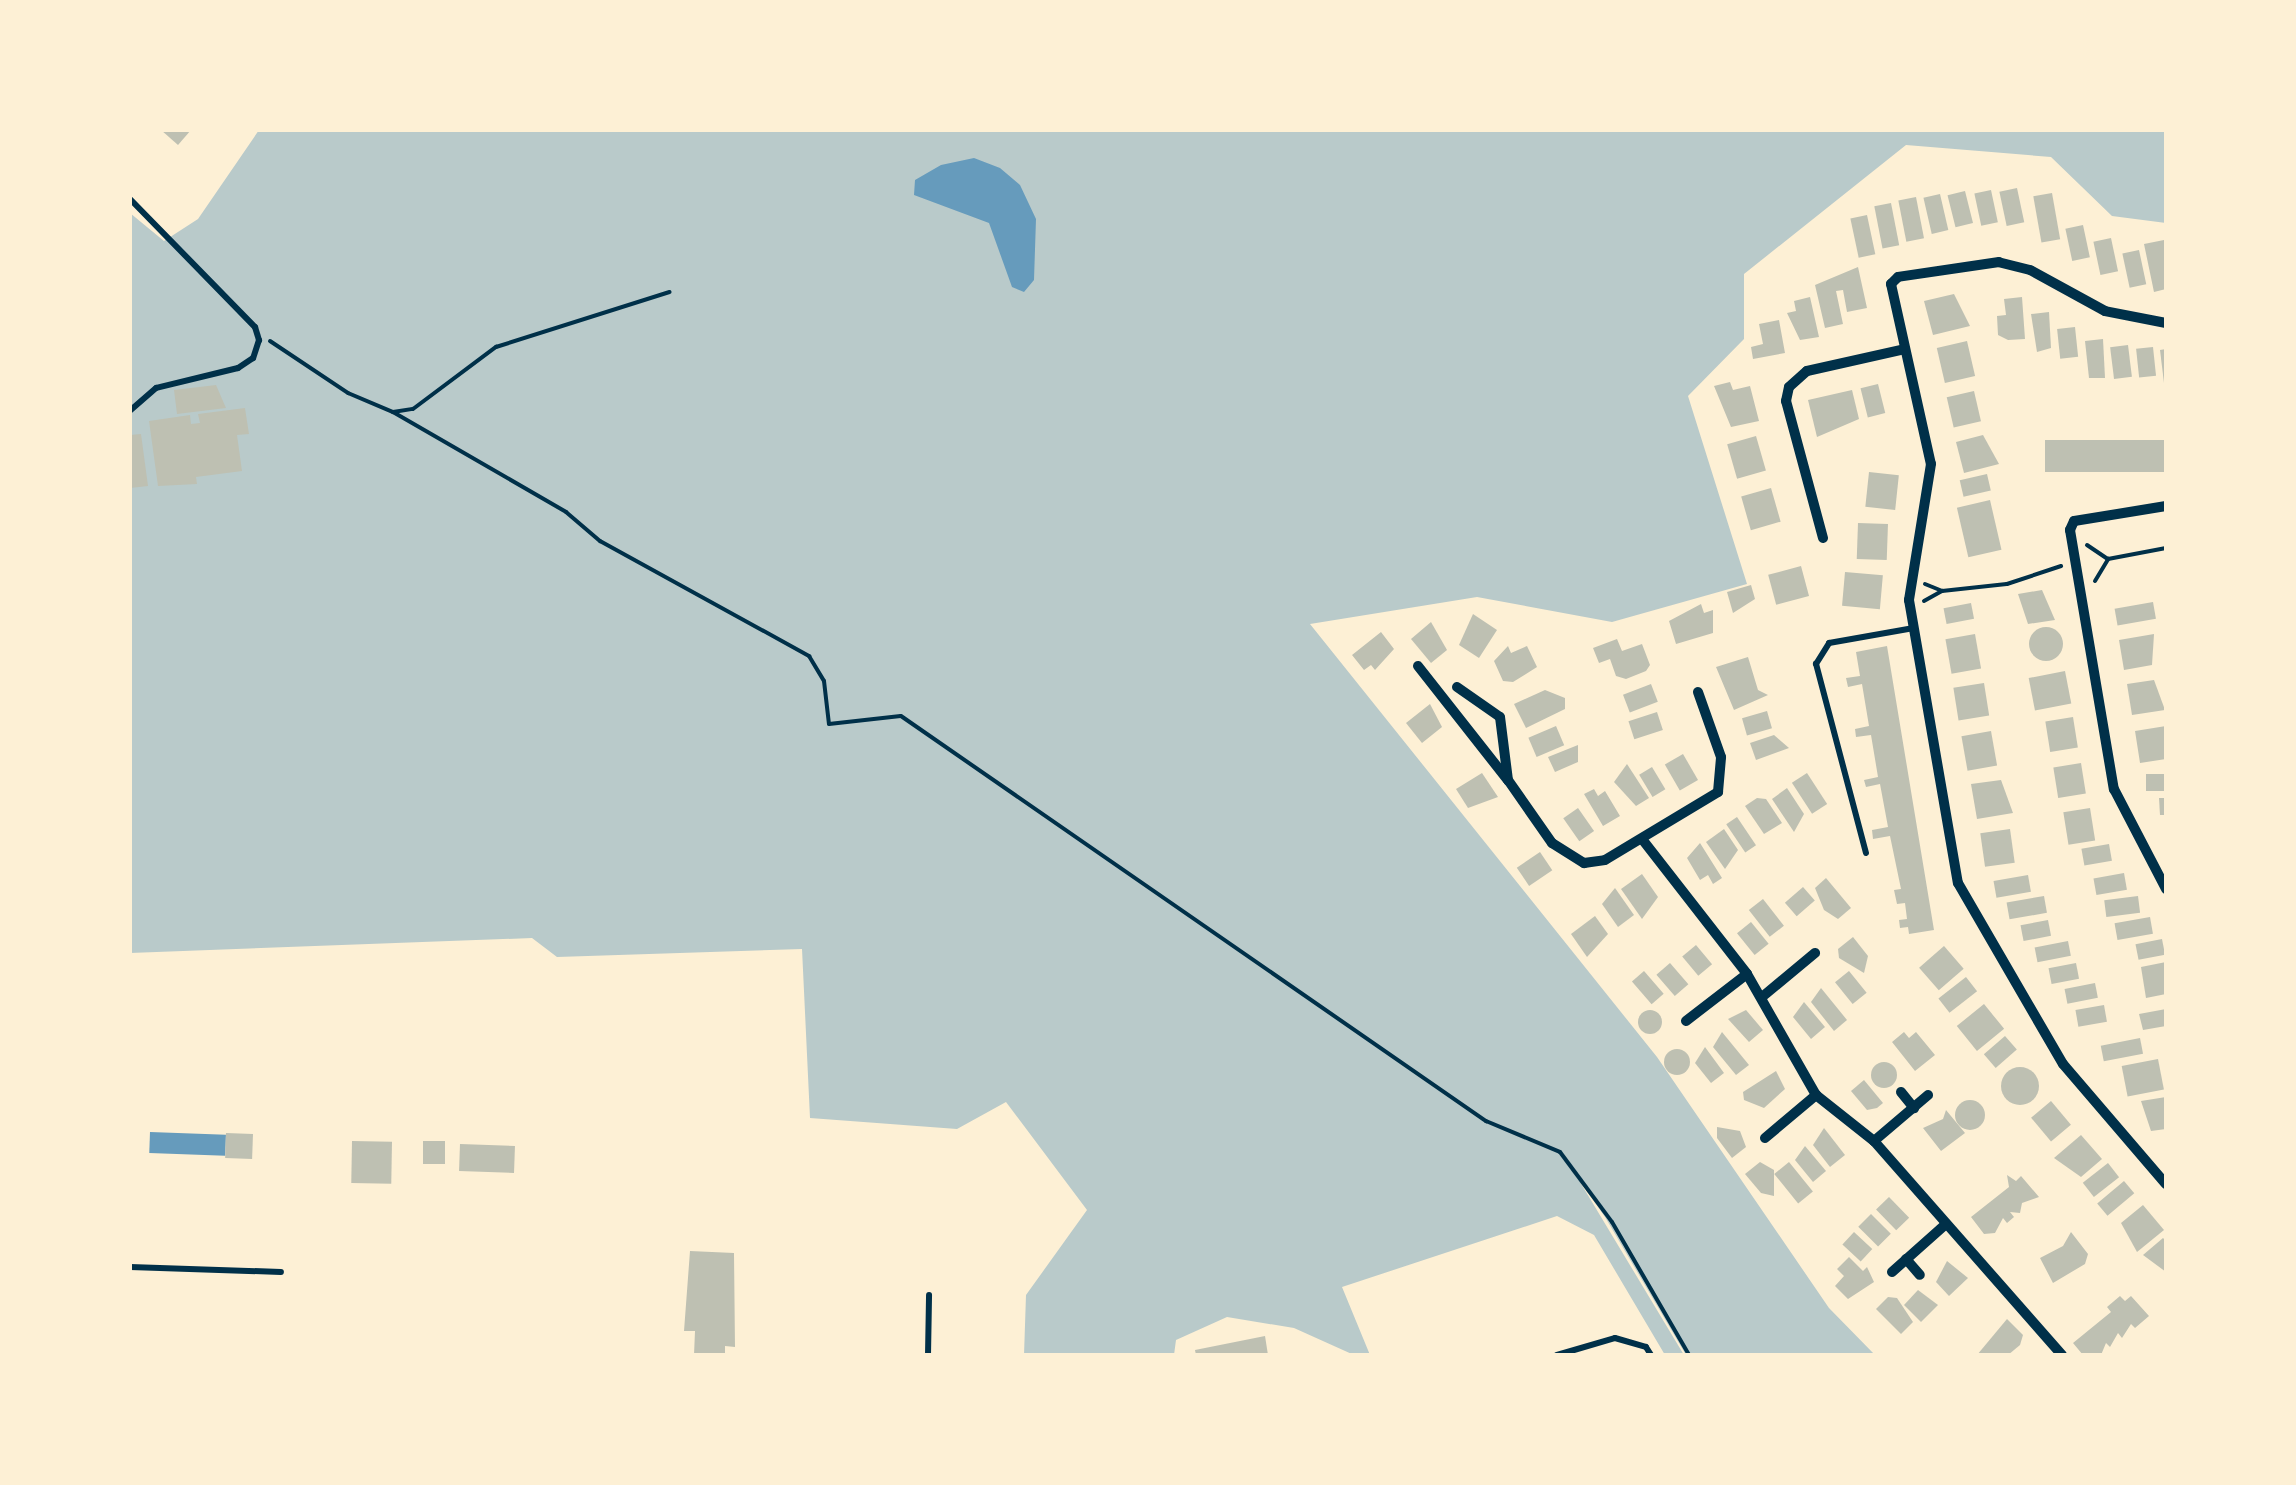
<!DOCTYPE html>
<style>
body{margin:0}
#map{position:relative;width:2296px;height:1485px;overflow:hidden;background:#fdf0d5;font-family:"Roboto Condensed",sans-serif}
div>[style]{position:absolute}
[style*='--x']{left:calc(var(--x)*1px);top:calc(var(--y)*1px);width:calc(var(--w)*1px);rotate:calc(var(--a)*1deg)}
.green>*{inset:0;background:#b9caca}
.water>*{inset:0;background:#669bbc;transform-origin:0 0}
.building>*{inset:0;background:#bec0b2;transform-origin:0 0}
.round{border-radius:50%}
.path>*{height:4px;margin:-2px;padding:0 2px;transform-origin:2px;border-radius:2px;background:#003049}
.service>*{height:6px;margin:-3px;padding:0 3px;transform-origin:3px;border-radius:3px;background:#003049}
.minor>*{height:10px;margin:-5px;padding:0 5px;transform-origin:5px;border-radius:5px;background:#003049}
span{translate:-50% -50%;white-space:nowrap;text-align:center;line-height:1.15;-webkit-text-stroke:8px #fdf0d5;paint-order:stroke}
.frame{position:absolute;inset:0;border:132px solid #fdf0d5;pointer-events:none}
</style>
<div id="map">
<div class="green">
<div style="clip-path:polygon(259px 130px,2166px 130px,2166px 223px,2112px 216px,2051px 157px,1906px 145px,1744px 274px,1744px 339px,1688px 396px,1747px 584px,1612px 622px,1477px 597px,1310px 624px,1657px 1057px,1829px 1308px,1875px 1355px,1686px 1355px,1605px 1217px,1577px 1177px,1684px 1355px,1665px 1355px,1594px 1235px,1557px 1216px,1342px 1287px,1370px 1355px,1354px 1355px,1294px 1328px,1227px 1317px,1176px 1340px,1174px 1355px,1024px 1355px,1026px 1295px,1087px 1210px,1006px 1102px,957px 1129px,810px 1118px,802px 949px,557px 957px,532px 938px,130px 953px,130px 213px,164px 241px,198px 219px)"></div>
</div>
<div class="water">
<div style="clip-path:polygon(974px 158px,1000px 168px,1020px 185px,1036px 219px,1034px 280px,1024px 292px,1012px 287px,989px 223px,914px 195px,915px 180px,941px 165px)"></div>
<div style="left:150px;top:1132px;width:76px;height:21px;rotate:2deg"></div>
</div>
<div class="building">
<div style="clip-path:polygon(161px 130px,191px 130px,178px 145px)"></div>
<div style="left:2017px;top:188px;width:35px;height:18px;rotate:78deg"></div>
<div style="left:1991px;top:190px;width:33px;height:17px;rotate:78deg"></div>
<div style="left:1965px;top:191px;width:33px;height:18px;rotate:76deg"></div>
<div style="left:2052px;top:193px;width:47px;height:19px;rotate:80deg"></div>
<div style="left:1940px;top:194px;width:37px;height:17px;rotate:77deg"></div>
<div style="left:1916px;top:197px;width:42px;height:18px;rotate:79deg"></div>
<div style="left:1891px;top:203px;width:43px;height:17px;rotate:79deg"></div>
<div style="left:1867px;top:215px;width:40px;height:17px;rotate:78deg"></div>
<div style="left:2083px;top:225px;width:33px;height:18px;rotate:78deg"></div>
<div style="left:2111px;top:238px;width:34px;height:18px;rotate:78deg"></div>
<div style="clip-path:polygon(2164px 240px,2166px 289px,2154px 292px,2144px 244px)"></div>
<div style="left:2139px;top:250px;width:35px;height:17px;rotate:78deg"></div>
<div style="clip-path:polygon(1858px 267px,1867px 308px,1847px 312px,1843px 290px,1836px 291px,1843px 324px,1825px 328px,1815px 285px)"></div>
<div style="clip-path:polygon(1954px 294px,1970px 326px,1933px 335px,1924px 301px)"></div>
<div style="clip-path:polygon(1810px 297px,1819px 337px,1800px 340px,1787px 313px,1796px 311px,1794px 301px)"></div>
<div style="clip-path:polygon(2022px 297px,2025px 339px,2008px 340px,1998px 335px,1997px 316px,2006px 315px,2004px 299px)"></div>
<div style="clip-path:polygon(2049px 312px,2051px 348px,2037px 352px,2031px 314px)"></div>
<div style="clip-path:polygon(1779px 320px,1785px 353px,1753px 359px,1751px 347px,1763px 344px,1759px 324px)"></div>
<div style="left:2075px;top:327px;width:30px;height:18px;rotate:84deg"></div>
<div style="clip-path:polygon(2103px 339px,2105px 378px,2089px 378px,2085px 341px)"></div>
<div style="left:1967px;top:341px;width:36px;height:31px;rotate:77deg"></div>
<div style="left:2128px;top:345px;width:32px;height:18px;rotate:83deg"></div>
<div style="left:2153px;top:347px;width:29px;height:17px;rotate:84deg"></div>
<div style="clip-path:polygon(2166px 349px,2166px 382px,2164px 383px,2160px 350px)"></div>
<div style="clip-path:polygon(1730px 382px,1733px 390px,1750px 386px,1759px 421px,1731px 427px,1714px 386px)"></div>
<div style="left:1878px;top:384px;width:30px;height:18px;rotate:76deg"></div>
<div style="clip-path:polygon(216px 385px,226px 408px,177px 414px,174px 390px)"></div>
<div style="clip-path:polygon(1852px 390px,1859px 419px,1817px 437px,1808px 400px)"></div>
<div style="left:1974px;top:391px;width:31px;height:28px;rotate:77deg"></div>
<div style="clip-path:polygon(245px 408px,249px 434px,237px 435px,242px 471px,196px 477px,197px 484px,158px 486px,149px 421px,190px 415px,191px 424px,200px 423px,198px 414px)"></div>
<div style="clip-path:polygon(141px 434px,148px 486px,130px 488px,130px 435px)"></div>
<div style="clip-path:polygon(1983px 435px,1999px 464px,1964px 473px,1956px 442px)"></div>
<div style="left:1756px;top:436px;width:36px;height:30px;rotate:74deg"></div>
<div style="left:2166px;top:440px;width:32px;height:121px;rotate:90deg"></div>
<div style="left:1869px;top:472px;width:30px;height:35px;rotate:6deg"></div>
<div style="left:1987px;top:474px;width:17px;height:28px;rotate:77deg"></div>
<div style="left:1771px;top:488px;width:35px;height:31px;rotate:74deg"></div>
<div style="left:1990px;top:500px;width:51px;height:34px;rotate:77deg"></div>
<div style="left:1858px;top:523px;width:30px;height:36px;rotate:2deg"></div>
<div style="left:1801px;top:566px;width:31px;height:34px;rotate:75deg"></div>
<div style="left:1845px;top:572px;width:38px;height:34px;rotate:5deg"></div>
<div style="clip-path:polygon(1751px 585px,1755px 599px,1733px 613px,1727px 592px)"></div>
<div style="clip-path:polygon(2042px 590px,2055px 620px,2028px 624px,2018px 594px)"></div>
<div style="left:2153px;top:602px;width:17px;height:39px;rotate:80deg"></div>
<div style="left:1971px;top:603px;width:16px;height:28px;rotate:79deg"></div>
<div style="clip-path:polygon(1701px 604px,1704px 613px,1713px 610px,1713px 633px,1676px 644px,1669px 621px)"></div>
<div style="clip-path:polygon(1473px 614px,1497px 630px,1479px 658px,1459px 645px)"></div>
<div style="clip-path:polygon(1431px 622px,1447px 650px,1431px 663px,1411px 639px)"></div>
<div class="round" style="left:2029px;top:627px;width:34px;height:34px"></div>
<div style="clip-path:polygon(1381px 632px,1394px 649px,1375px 670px,1371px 665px,1364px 670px,1352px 655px)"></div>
<div style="left:1975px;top:634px;width:35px;height:30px;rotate:80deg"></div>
<div style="clip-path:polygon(2154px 634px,2152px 665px,2124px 670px,2119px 640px)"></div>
<div style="clip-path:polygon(1617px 639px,1622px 651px,1642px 644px,1650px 665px,1646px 671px,1626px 679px,1616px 676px,1610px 659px,1599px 663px,1593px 648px)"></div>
<div style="clip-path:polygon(1508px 646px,1511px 653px,1527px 646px,1537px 667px,1513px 682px,1503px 681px,1494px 661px)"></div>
<div style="clip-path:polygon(1887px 646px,1934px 930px,1909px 934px,1908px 927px,1900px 928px,1899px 920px,1907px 919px,1905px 903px,1897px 904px,1894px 890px,1901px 889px,1890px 836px,1873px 839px,1872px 830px,1888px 827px,1880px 784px,1866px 787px,1864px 780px,1878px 777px,1871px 735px,1856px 737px,1855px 729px,1869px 726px,1862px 684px,1848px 687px,1846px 678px,1860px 676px,1856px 652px)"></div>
<div style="clip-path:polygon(1748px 657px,1758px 690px,1768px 695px,1734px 710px,1716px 667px)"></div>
<div style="left:2065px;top:671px;width:33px;height:37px;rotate:79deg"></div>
<div style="clip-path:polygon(2154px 680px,2165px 710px,2132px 715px,2127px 684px)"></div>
<div style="left:1984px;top:683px;width:33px;height:31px;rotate:81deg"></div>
<div style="left:1651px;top:684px;width:19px;height:30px;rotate:69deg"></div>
<div style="clip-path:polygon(1545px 690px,1565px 698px,1565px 709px,1526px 728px,1514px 704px)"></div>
<div style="clip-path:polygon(1430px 704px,1442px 727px,1422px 743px,1406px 723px)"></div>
<div style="left:1767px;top:711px;width:18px;height:26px;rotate:74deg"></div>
<div style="left:1657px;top:712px;width:19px;height:30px;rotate:72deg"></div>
<div style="left:2073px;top:717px;width:31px;height:28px;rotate:81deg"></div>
<div style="left:1556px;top:726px;width:21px;height:30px;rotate:67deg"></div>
<div style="clip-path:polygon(2166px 726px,2166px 759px,2140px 763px,2135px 731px)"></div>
<div style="left:1991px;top:731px;width:35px;height:30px;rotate:80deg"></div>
<div style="clip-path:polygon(1774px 735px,1789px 748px,1756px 760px,1750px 743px)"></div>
<div style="clip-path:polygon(1578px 745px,1578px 762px,1555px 772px,1548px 757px)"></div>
<div style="left:1683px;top:754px;width:30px;height:21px;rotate:60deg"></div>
<div style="left:2081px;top:763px;width:31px;height:28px;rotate:81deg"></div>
<div style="clip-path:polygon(1627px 764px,1649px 798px,1636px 806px,1614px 782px)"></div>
<div style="left:1652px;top:767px;width:26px;height:15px;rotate:59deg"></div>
<div style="clip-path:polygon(1482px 773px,1498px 797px,1468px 808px,1456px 789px)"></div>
<div style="left:1807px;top:773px;width:37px;height:18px;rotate:57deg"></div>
<div style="left:2166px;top:774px;width:17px;height:20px;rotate:90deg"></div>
<div style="clip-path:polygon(2001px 780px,2013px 813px,1977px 819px,1971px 784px)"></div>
<div style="clip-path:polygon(1787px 788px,1804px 814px,1794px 832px,1772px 799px)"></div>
<div style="clip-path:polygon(1594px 789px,1598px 796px,1605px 791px,1620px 816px,1603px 826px,1584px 794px)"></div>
<div style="clip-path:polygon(1757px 798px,1766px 799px,1782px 823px,1764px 834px,1745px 806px)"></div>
<div style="clip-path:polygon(2159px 798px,2166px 798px,2166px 815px,2160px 815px)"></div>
<div style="left:1578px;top:808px;width:28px;height:18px;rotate:55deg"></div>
<div style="left:2090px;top:808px;width:33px;height:27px;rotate:81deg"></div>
<div style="left:1737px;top:817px;width:34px;height:13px;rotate:56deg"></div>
<div style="clip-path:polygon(1724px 829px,1738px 850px,1725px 869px,1706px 842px)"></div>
<div style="left:2010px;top:829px;width:34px;height:30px;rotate:82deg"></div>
<div style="clip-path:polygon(1700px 843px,1722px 878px,1713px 884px,1708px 875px,1700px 880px,1687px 858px)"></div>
<div style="left:2109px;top:844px;width:17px;height:28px;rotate:80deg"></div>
<div style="left:1540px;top:852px;width:22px;height:28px;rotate:56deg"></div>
<div style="left:2124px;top:873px;width:17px;height:31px;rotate:80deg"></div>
<div style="clip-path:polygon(1642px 874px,1658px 897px,1642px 919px,1621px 889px)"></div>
<div style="left:2028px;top:875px;width:17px;height:35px;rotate:80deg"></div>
<div style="clip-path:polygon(1826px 878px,1851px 908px,1838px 919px,1824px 910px,1815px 888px)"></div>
<div style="left:1803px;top:887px;width:18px;height:24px;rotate:49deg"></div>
<div style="clip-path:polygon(1615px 888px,1634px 915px,1618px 927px,1602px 904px)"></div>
<div style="left:2044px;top:896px;width:17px;height:38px;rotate:80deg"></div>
<div style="left:2138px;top:896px;width:17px;height:34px;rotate:83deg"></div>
<div style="left:1763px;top:899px;width:34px;height:18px;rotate:52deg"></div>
<div style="clip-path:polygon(1595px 916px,1608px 934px,1587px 957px,1571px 934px)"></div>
<div style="left:2150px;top:917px;width:17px;height:36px;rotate:80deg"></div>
<div style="left:2048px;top:920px;width:16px;height:28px;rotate:79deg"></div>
<div style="left:1751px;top:922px;width:28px;height:18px;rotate:51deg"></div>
<div style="clip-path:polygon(1853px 937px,1868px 956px,1864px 973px,1839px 958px,1838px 949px)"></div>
<div style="left:2162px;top:939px;width:16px;height:27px;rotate:79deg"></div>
<div style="left:2068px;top:941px;width:15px;height:34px;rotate:79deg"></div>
<div style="left:1696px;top:945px;width:25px;height:18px;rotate:50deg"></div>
<div style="left:1944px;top:946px;width:30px;height:33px;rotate:49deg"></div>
<div style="clip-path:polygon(2166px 962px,2166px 994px,2146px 998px,2141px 967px)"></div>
<div style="left:1670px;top:963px;width:28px;height:18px;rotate:49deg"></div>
<div style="left:2076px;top:963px;width:16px;height:28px;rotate:79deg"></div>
<div style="left:1644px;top:971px;width:30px;height:16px;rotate:49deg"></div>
<div style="left:1849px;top:971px;width:28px;height:18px;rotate:51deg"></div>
<div style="left:1966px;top:977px;width:18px;height:35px;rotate:52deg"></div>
<div style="left:2095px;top:983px;width:15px;height:31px;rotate:79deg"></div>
<div style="clip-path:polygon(1821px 988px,1847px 1020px,1834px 1031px,1811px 1002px)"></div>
<div style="clip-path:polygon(1804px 1002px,1825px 1027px,1811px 1039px,1793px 1017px)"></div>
<div style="left:1984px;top:1004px;width:32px;height:35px;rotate:51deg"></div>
<div style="left:2104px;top:1005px;width:17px;height:29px;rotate:80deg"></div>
<div style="clip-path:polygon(2166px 1009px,2166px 1026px,2143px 1030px,2139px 1014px)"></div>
<div class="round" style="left:1638px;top:1010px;width:24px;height:24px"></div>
<div style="clip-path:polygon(1746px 1010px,1763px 1030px,1749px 1042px,1728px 1019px)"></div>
<div style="clip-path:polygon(1722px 1032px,1749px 1065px,1736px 1075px,1713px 1047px)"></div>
<div style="clip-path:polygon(1904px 1032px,1909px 1038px,1916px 1032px,1935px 1055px,1915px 1071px,1892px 1042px)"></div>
<div style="left:2005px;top:1036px;width:18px;height:28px;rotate:49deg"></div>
<div style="left:2140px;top:1038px;width:16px;height:40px;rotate:79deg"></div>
<div style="clip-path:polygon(1705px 1047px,1724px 1073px,1711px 1083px,1695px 1063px)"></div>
<div class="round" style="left:1664px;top:1049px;width:26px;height:26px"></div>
<div style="left:2158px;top:1059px;width:31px;height:37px;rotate:79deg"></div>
<div class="round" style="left:1871px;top:1062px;width:26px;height:26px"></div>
<div class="round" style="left:2001px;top:1067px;width:38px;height:38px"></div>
<div style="clip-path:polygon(1776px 1071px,1785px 1089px,1764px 1108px,1744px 1100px,1743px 1092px)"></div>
<div style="clip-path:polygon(1864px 1080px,1883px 1103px,1877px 1108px,1867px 1110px,1851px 1091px)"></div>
<div style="clip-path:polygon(2166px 1097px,2166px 1129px,2151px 1131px,2141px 1101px)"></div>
<div class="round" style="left:1955px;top:1100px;width:30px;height:30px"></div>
<div style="left:2051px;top:1101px;width:31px;height:26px;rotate:50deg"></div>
<div style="clip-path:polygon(1946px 1110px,1965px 1133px,1941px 1151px,1923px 1128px,1943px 1119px)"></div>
<div style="clip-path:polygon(1717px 1127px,1740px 1131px,1746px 1147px,1732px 1158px,1717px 1138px)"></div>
<div style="clip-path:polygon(1824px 1128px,1845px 1155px,1830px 1167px,1813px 1145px)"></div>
<div style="left:226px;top:1133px;width:27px;height:25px;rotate:2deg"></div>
<div style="clip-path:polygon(2081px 1135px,2102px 1159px,2081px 1177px,2054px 1158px)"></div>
<div style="left:352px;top:1141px;width:40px;height:42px;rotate:1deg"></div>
<div style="left:423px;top:1141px;width:22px;height:23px"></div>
<div style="left:460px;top:1144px;width:55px;height:27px;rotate:2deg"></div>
<div style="clip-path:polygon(1805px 1146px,1826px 1171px,1813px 1182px,1795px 1160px)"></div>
<div style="clip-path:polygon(1760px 1162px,1774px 1170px,1774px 1196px,1761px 1193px,1745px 1174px)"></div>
<div style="left:1789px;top:1162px;width:38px;height:19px;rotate:51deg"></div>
<div style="left:2108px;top:1163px;width:18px;height:32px;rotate:52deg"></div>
<div style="clip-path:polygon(2007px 1175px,2016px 1181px,2021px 1176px,2039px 1197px,2022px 1203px,2020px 1213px,2010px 1212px,2014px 1217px,2007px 1223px,2003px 1218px,1995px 1233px,1984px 1234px,1971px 1217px,2009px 1187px)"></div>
<div style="left:2124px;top:1181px;width:16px;height:35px;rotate:50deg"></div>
<div style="left:1889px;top:1197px;width:29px;height:18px;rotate:46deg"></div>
<div style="clip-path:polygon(2143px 1205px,2164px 1230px,2137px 1252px,2121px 1223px)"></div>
<div style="left:1871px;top:1214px;width:28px;height:18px;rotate:45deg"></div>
<div style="left:1854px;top:1232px;width:25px;height:17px;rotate:43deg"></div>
<div style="clip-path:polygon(2071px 1232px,2088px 1254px,2085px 1264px,2053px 1283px,2040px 1258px,2063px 1246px)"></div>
<div style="clip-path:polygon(2163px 1238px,2166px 1241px,2166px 1272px,2143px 1255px)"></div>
<div style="clip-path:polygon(690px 1251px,734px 1253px,735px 1347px,725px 1346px,725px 1355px,694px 1355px,695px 1331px,684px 1331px)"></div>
<div style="clip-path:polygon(1849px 1257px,1863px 1271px,1867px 1267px,1874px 1282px,1848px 1299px,1835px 1286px,1844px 1276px,1837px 1269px)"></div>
<div style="clip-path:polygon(1947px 1261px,1968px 1278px,1949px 1296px,1936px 1282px)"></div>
<div style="clip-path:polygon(1918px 1290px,1938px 1305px,1921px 1322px,1904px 1305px)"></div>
<div style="clip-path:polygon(2120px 1296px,2125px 1301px,2131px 1296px,2149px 1316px,2135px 1328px,2131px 1324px,2122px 1338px,2118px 1333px,2110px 1347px,2106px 1343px,2101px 1355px,2083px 1355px,2073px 1343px,2111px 1312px,2107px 1307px)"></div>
<div style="clip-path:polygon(1888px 1297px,1897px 1298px,1913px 1322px,1901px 1334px,1876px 1309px)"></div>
<div style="clip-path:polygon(2007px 1319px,2023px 1335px,2020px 1345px,2008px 1355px,1977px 1355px)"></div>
<div style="clip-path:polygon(1265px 1336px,1268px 1355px,1196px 1355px,1195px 1350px)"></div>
</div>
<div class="path">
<div style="--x:270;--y:341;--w:94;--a:33.7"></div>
<div style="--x:348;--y:393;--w:49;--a:22.9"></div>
<div style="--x:393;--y:412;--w:200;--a:30"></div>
<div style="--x:566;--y:512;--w:45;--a:40.5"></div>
<div style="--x:600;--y:541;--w:239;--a:28.8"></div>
<div style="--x:809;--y:656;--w:29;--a:59"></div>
<div style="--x:824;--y:681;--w:43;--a:83.4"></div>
<div style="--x:829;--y:724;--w:72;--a:-6.3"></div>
<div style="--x:901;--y:716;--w:712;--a:34.7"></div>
<div style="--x:1486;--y:1121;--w:80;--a:22.7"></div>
<div style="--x:1560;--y:1152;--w:87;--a:53.4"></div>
<div style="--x:1612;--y:1222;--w:154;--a:59.9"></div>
<div style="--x:393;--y:412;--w:20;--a:-9"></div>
<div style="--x:413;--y:409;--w:104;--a:-36.8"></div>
<div style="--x:496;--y:347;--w:182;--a:-17.6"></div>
<div style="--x:2087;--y:545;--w:25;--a:34"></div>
<div style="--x:2095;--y:581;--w:26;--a:-59"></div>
<div style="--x:2108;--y:559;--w:59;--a:-10.7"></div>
<div style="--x:1925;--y:584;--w:18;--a:22"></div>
<div style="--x:1942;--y:591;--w:65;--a:-6.1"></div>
<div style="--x:2007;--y:584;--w:57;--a:-18.4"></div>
<div style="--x:1924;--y:601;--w:21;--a:-29"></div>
</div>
<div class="service">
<div style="--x:130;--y:199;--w:179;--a:45.7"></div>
<div style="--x:255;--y:327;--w:14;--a:73"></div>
<div style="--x:259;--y:340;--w:19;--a:108"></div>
<div style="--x:253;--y:358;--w:18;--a:146"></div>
<div style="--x:238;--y:368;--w:84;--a:166.3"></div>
<div style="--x:156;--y:388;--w:35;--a:139"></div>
<div style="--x:1866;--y:853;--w:196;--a:-104.8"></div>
<div style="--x:1816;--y:664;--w:25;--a:-58"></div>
<div style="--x:1829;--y:643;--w:86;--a:-10"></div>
<div style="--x:130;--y:1267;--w:151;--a:1.9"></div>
<div style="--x:928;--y:1355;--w:60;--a:-89"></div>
<div style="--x:1557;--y:1355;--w:60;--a:-16.3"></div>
<div style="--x:1615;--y:1338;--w:32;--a:16"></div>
<div style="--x:1646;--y:1347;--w:9;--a:58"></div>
</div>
<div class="minor">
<div style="--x:2166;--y:323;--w:62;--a:-168.9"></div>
<div style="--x:2105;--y:311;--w:85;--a:-151.3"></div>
<div style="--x:2030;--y:270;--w:32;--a:-166"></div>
<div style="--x:1999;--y:262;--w:102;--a:171.6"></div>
<div style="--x:1898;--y:277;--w:10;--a:135"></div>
<div style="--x:1891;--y:284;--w:184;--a:77.5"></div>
<div style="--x:1931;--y:464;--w:138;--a:99.2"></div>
<div style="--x:1909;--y:600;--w:287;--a:80.2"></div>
<div style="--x:1958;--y:883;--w:209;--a:59.9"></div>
<div style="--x:2063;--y:1064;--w:158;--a:49.4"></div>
<div style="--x:2166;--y:506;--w:93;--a:170.7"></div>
<div style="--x:2074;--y:521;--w:10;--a:114"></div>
<div style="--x:2070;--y:530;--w:263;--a:80.4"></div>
<div style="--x:2114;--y:789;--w:113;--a:62.5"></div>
<div style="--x:1823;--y:538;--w:142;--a:-105.1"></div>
<div style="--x:1786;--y:401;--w:14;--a:-78"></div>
<div style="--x:1789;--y:387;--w:24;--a:-42"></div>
<div style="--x:1807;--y:371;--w:100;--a:-12.7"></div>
<div style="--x:1418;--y:666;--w:144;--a:51.8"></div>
<div style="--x:1457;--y:687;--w:52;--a:34.9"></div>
<div style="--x:1500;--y:717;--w:64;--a:82.8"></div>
<div style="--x:1508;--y:780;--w:77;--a:55.1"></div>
<div style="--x:1552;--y:843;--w:38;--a:32"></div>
<div style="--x:1584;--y:863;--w:21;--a:-8"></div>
<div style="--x:1605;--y:860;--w:132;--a:-31"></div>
<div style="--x:1718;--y:792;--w:35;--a:-85"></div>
<div style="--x:1721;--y:757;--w:69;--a:-109.5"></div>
<div style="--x:1642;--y:839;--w:171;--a:52.1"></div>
<div style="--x:1747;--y:974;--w:139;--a:60.3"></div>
<div style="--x:1816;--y:1095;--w:74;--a:38.4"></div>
<div style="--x:1874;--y:1141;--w:285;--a:48.7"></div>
<div style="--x:1762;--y:997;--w:69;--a:-39.7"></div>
<div style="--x:1686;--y:1021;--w:77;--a:-37.6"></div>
<div style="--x:1901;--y:1092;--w:21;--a:51"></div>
<div style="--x:1765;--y:1138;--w:67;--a:-40.1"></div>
<div style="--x:1874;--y:1141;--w:71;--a:-40.4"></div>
<div style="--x:1906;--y:1259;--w:21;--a:49"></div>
<div style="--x:1892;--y:1272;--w:71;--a:-41.6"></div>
</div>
<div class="frame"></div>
</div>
